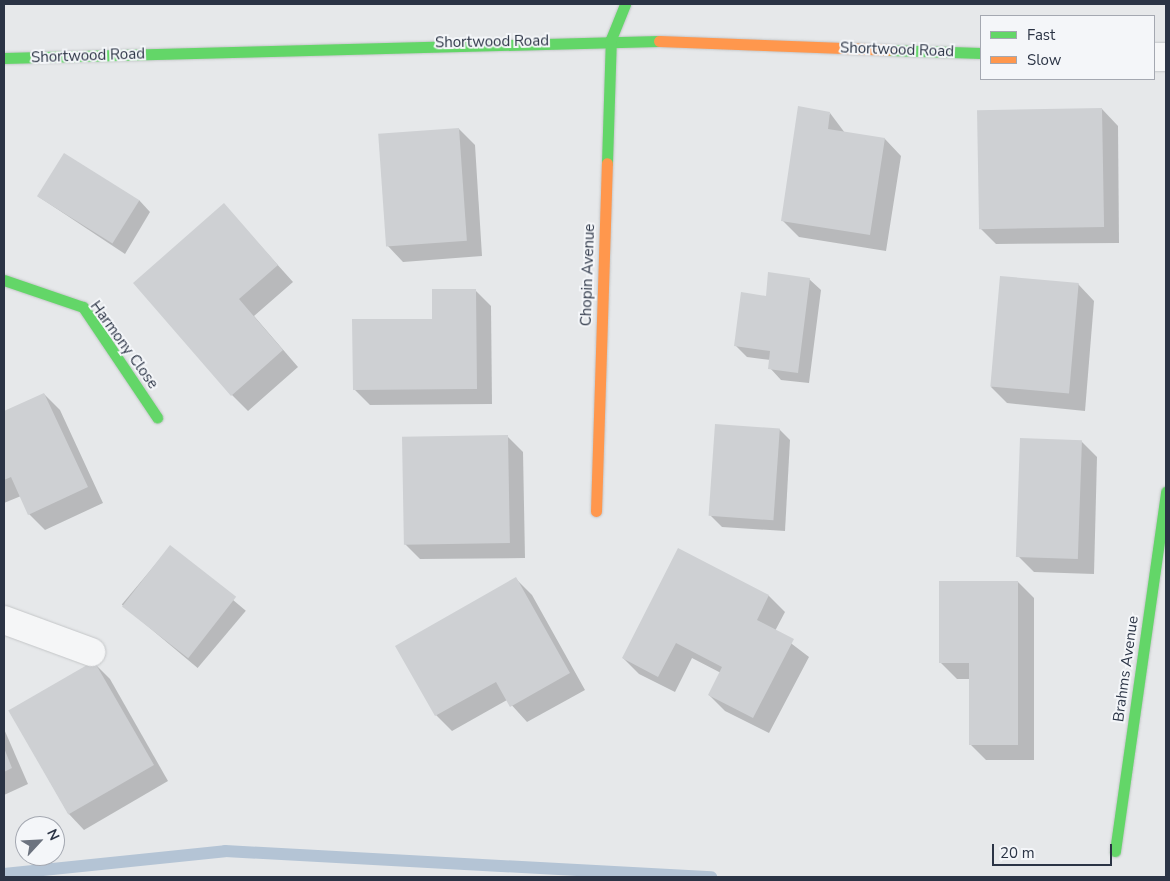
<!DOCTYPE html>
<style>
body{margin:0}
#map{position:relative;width:1170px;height:881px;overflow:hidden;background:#e6e8ea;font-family:"Nunito Sans",sans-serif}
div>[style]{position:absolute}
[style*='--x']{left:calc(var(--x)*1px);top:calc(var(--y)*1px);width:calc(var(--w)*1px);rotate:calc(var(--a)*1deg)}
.shadow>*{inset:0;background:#0003;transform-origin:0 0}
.stream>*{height:12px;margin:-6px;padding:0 6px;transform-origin:6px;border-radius:6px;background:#b4c4d5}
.building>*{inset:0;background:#ced0d3;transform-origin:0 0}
.roads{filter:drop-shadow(0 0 1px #c4c6c8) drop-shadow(0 0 1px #c4c6c8)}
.street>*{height:28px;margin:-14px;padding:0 14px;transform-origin:14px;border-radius:14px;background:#f5f6f7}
.fast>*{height:11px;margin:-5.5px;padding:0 5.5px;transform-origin:5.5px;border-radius:5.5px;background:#63d668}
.slow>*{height:11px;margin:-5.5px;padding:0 5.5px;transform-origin:5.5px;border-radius:5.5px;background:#ff974d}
span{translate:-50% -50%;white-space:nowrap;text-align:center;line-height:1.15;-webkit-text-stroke:4px #f4f6f9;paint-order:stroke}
.street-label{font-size:15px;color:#2b3445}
.frame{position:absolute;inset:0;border:5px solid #2b3445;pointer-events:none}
.legend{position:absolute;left:980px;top:15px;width:175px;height:65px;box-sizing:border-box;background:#f4f6f9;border:1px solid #a4a8b1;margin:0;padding:6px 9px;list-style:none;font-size:15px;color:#2b3445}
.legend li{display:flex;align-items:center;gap:10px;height:25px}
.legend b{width:25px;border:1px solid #a4a8b1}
.north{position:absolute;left:15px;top:816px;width:50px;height:50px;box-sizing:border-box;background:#f4f6f9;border:1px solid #a4a8b1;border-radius:50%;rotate:65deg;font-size:14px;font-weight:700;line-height:20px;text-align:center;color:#2b3445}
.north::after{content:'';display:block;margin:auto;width:18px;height:22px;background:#6c737f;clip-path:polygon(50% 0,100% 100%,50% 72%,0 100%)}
.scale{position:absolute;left:992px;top:844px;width:120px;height:22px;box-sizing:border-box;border:2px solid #2b3445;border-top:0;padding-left:6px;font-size:15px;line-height:18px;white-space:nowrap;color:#2b3445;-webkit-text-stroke:4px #f4f6f9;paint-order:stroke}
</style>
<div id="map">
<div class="shadow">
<div style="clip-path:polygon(1102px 109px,1118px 126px,1119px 243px,996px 244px,980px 228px)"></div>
<div style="clip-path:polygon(830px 113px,845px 133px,885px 139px,901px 156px,886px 251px,799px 237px,783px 221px)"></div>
<div style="clip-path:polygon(459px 129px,475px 145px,482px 256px,403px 262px,387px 245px)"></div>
<div style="clip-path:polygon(39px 197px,139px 200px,150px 212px,125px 254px)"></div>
<div style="clip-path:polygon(224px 205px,293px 282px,254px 316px,298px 367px,248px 411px,232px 395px)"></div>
<div style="clip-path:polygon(809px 279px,821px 290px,809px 383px,781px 380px,770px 368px,771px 360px,747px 357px,736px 346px,767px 297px)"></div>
<div style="clip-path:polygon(1078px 284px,1094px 301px,1085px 411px,1007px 403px,991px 387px)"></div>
<div style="clip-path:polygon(475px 290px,491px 306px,492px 404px,370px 405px,354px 389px)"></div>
<div style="clip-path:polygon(44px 394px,60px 410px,103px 503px,45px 530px,29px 514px,21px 496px,4px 503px,4px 413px)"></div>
<div style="clip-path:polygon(779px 429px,790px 440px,785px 531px,722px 527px,711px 516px)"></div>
<div style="clip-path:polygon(507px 436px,523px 452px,525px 558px,420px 559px,404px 543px)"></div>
<div style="clip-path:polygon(1081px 441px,1097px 457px,1094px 574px,1034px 572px,1018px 556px)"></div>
<div style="left:170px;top:547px;width:99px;height:75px;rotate:40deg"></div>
<div style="clip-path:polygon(679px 550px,769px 596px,785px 612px,775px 631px,809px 657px,769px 733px,725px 711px,709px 695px,721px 673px,692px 658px,675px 692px,639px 674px,623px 658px)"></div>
<div style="clip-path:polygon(516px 579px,532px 595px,585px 690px,527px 722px,507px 700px,452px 731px,436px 715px)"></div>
<div style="clip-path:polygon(1018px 582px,1034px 598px,1034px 760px,986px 760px,970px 744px,970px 679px,957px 679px,941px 663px)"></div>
<div style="clip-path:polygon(94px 663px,110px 679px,168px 781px,84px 830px,68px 813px,10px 711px)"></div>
<div style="clip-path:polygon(4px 729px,28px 784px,4px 795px)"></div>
</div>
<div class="stream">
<div style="--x:4;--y:874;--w:222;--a:-5.9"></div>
<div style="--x:225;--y:851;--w:487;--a:3.1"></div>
</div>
<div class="building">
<div style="clip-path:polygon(798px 106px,830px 112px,828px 129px,885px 138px,870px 235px,781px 221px)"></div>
<div style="left:1102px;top:108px;width:119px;height:125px;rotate:89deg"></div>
<div style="left:459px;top:128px;width:113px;height:81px;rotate:86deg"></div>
<div style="left:64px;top:153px;width:89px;height:51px;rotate:32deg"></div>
<div style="clip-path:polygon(224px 203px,278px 265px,239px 299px,283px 350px,231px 396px,133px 283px)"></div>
<div style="clip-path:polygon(768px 272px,810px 278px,798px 373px,768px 369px,770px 351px,734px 346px,741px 292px,766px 296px)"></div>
<div style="left:1000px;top:276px;width:79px;height:111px;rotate:5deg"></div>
<div style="clip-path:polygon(432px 289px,476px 289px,477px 389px,353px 390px,352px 319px,432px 319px)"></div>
<div style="clip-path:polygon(44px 393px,88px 487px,28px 515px,11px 477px,4px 480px,4px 411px)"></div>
<div style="left:715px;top:424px;width:65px;height:92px;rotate:4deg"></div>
<div style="left:508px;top:435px;width:108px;height:106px;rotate:89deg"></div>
<div style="left:1020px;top:438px;width:62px;height:119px;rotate:2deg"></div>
<div style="left:170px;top:545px;width:84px;height:78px;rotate:38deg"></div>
<div style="clip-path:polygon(678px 548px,769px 595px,757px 620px,794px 639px,753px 718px,708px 695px,722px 667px,676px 643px,658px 677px,622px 658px)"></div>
<div style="clip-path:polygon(516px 577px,570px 673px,510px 707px,496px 682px,435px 716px,395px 646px)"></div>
<div style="clip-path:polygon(939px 581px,1018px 581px,1018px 745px,969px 745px,969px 663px,939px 663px)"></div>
<div style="left:94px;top:661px;width:120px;height:99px;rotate:60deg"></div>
<div style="clip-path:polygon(4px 748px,12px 768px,4px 772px)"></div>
</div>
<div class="roads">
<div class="street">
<div style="--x:1154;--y:57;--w:12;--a:0"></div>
<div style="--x:4;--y:620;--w:93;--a:20.2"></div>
</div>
<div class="fast">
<div style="--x:889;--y:50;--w:92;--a:1.9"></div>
<div style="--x:4;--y:58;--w:655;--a:-1.49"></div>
<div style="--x:607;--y:163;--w:124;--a:-88.2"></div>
<div style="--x:611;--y:39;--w:38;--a:-68"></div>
<div style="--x:4;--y:280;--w:83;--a:18.9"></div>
<div style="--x:83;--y:307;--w:133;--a:56.1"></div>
<div style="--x:1115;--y:851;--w:363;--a:-81.9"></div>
</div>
<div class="slow">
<div style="--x:659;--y:41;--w:230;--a:2.2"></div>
<div style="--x:596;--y:511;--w:348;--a:-88.2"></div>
</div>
</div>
<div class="street-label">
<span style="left:492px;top:42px;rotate:-1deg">Shortwood Road</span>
<span style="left:897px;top:50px;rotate:2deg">Shortwood Road</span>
<span style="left:88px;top:56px;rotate:-2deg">Shortwood Road</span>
<span style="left:588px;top:275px;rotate:-88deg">Chopin Avenue</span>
<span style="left:124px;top:345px;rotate:54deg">Harmony Close</span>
<span style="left:1126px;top:669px;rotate:-82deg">Brahms Avenue</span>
</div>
<div class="frame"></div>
<ul class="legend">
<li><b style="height:6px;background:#63d668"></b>Fast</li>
<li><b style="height:6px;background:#ff974d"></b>Slow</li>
</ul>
<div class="north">N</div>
<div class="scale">20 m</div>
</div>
